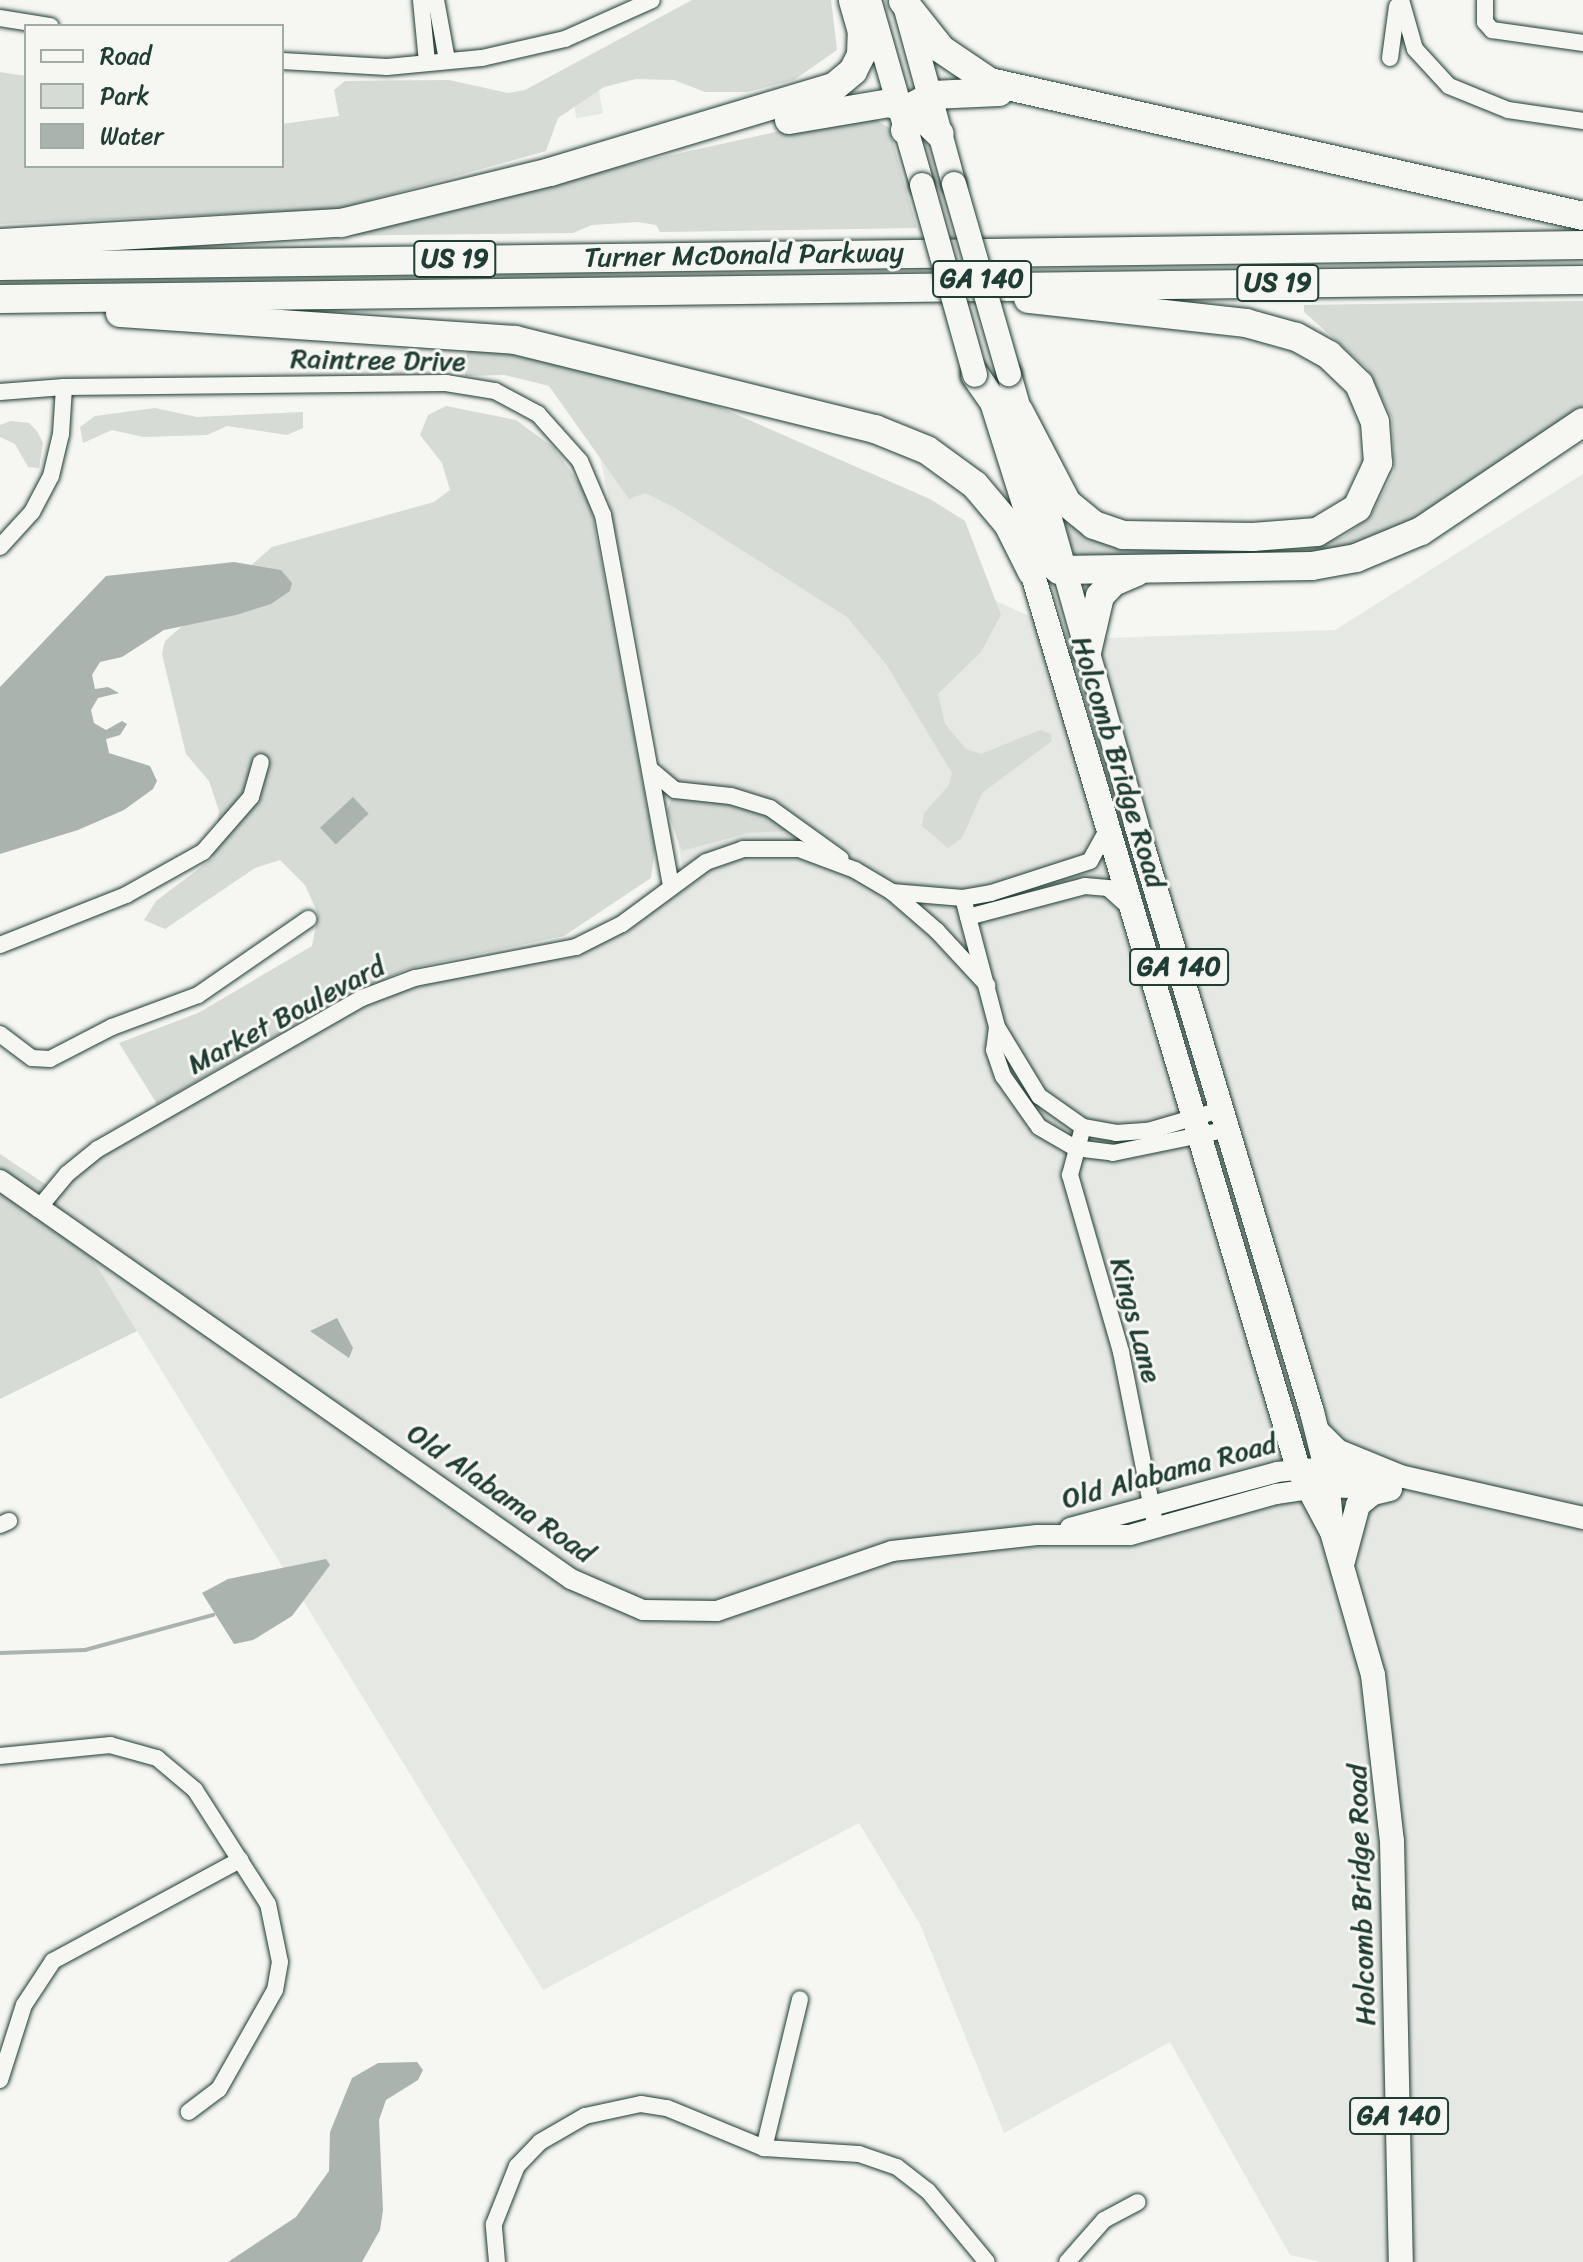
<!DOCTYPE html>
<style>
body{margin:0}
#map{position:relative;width:1583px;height:2262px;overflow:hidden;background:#f6f6f2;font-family:Sriracha,sans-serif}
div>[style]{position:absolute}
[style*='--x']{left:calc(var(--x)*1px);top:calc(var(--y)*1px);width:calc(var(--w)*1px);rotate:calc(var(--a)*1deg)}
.built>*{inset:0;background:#e6e8e4;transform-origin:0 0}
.green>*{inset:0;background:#d6dbd6}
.water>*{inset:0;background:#aab3ae;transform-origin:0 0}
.stream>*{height:4px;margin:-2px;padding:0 2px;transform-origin:2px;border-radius:2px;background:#aab3ae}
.roads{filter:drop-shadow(0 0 2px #1f3d34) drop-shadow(0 0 2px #1f3d34)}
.minor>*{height:16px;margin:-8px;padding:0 8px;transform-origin:8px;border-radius:8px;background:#f6f6f2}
.tertiary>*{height:20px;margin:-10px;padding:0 10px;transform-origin:10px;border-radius:10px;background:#f6f6f2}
.secondary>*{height:22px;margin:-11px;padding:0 11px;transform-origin:11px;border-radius:11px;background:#f6f6f2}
.primary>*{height:24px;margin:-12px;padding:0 12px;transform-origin:12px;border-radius:12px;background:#f6f6f2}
.motorway>*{height:28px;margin:-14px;padding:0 14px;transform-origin:14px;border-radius:14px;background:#f6f6f2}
.bridges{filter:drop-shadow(0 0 2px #1f3d34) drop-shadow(0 0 2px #1f3d34)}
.primary-bridge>*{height:24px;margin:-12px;padding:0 12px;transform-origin:12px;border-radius:12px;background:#f6f6f2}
span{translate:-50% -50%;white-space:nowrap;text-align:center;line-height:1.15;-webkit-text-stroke:6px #f6f6f2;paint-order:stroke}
.shield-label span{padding:2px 6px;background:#f6f6f2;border:2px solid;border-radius:6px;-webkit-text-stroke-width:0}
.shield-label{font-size:26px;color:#1f3d34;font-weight:700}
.street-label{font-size:28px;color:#1f3d34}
.legend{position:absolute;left:24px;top:24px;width:260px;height:144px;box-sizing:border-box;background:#f6f6f2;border:2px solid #a0aca6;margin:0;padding:10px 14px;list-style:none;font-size:24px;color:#1f3d34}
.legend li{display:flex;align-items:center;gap:16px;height:40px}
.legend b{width:40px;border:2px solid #a0aca6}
</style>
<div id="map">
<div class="built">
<div style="left:598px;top:85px;width:29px;height:27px;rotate:80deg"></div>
<div style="clip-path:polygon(593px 422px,1081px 639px,1335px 630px,1583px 474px,1583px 2262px,1322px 2262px,1290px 2255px,1170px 2042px,1004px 2133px,920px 1924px,859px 1823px,543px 1990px,48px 1186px,418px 974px,579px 943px,683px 868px)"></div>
</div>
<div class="green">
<div style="clip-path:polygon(692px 0,831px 0,837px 50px,794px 80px,748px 92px,705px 92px,674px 80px,636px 79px,604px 87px,558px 118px,546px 151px,338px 209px,0 224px,0 72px,26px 76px,26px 166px,282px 166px,282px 124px,339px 116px,334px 90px,345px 81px,449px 80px,508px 93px,525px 90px)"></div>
<div style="clip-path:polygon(865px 112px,889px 128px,917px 228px,660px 232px,656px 225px,638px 222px,592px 225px,573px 233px,307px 236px)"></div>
<div style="clip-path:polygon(1583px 301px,1583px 414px,1408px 533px,1346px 555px,1075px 561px,1063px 521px,1105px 544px,1128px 549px,1290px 552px,1343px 537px,1371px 515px,1394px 472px,1392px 418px,1367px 368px,1304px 312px,1304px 305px)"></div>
<div style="clip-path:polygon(468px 346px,558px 356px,678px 389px,930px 499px,965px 521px,1001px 615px,981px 652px,938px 694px,945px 724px,966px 749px,981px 754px,1040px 730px,1051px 734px,1052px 741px,982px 793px,962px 838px,948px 848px,922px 826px,924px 813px,949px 785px,952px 773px,886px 664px,847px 617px,677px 509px,645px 493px,629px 499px,549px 386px,505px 375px,465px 376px)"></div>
<div style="clip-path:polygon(446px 406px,516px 420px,554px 448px,589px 497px,655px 849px,651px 878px,564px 936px,407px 969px,336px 1002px,157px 1104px,119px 1043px,198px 1013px,312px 946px,318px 914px,305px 885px,280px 860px,255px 868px,165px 929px,144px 920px,156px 901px,213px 858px,219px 811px,209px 781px,186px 754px,162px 654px,165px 641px,272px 547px,434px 502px,450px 490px,442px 463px,420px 435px,428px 415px)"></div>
<div style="clip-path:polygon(155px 408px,197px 417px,303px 412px,303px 428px,287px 435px,227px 426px,207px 435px,143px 437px,112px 430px,83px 443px,80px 427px,95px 416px)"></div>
<div style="clip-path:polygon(11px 421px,29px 423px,37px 431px,43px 443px,39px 468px,28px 467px,15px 444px,0 437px,0 425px)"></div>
<div style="clip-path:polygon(672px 797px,756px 807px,789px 831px,748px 833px,682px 851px,667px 811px)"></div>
<div style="clip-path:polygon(0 1154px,48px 1186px,137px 1331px,0 1399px)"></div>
</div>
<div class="water">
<div style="clip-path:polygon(234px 562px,281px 570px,292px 583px,290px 591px,271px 604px,236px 615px,164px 630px,122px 657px,100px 662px,92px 675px,95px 689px,108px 687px,119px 693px,98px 698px,91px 710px,94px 723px,106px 730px,122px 721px,127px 724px,120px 735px,106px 739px,109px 753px,150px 766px,157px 781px,153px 789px,124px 810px,78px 830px,0 854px,0 687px,106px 576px)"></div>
<div style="left:353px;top:797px;width:23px;height:45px;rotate:47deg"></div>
<div style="clip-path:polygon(337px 1318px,353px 1348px,349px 1358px,310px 1331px)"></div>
<div style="clip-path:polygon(326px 1559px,330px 1565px,292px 1616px,253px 1640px,234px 1644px,202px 1593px,228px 1579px)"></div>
<div style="clip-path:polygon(417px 2062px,423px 2070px,418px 2080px,386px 2100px,379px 2120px,383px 2210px,380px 2230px,362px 2262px,228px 2262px,296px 2217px,329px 2171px,330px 2132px,352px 2078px,378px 2063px)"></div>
</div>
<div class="stream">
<div style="--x:0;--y:1653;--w:85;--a:-2"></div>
<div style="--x:85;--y:1650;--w:133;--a:-15.3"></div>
</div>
<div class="roads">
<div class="minor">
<div style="--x:421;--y:0;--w:62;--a:84.5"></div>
<div style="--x:436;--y:0;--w:61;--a:79.6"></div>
<div style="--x:1401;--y:0;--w:51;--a:74.1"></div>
<div style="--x:1415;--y:49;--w:50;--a:47.4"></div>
<div style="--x:1449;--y:86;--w:64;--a:22.1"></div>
<div style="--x:1508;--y:110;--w:76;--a:8.3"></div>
<div style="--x:1485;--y:0;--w:22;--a:90"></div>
<div style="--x:1485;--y:22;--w:11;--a:49"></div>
<div style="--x:1492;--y:30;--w:92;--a:8.1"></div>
<div style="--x:0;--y:18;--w:51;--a:9.1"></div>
<div style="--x:1390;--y:58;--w:52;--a:-82.3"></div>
<div style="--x:282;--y:61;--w:105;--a:3.3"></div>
<div style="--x:387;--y:67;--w:95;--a:-5.4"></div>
<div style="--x:482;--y:58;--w:85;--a:-12.9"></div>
<div style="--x:565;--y:39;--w:95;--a:-24.1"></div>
<div style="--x:0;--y:392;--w:64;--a:-4.5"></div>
<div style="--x:64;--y:387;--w:382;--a:-0.6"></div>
<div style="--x:446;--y:383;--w:50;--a:9.3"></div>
<div style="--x:495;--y:391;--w:49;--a:28.1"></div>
<div style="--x:538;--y:414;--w:63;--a:48.2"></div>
<div style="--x:580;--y:461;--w:59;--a:66.9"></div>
<div style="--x:603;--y:515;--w:376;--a:79.6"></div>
<div style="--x:0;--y:547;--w:47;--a:-47.6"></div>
<div style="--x:32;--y:512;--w:41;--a:-62.2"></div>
<div style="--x:51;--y:476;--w:43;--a:-76.6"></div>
<div style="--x:61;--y:434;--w:47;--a:-86.3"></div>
<div style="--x:651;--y:770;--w:31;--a:40"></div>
<div style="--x:675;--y:790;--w:56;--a:6.1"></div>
<div style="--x:731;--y:796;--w:41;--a:17.1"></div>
<div style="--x:770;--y:808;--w:87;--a:35.7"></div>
<div style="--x:892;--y:892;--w:71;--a:4.8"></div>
<div style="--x:963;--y:898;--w:28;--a:-10"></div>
<div style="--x:991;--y:893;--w:104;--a:-17.9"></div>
<div style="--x:1090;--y:861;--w:35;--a:-61"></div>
<div style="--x:963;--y:898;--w:133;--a:75.2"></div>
<div style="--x:997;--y:1027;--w:23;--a:97"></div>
<div style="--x:994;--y:1050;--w:28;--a:71"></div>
<div style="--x:1003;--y:1076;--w:62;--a:54.8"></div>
<div style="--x:1039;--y:1127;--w:42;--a:30.3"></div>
<div style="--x:1075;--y:1148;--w:38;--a:7"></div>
<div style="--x:1113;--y:1153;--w:118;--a:-11.7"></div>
<div style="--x:968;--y:917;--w:121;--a:-14.8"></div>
<div style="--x:1085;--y:886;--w:23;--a:5"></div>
<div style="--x:1108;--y:888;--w:25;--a:42"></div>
<div style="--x:0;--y:945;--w:136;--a:-21.6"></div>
<div style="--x:126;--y:895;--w:88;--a:-29.2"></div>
<div style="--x:203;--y:852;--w:73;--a:-48.9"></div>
<div style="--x:251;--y:797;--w:36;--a:-74"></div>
<div style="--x:997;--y:1027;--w:81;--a:58.7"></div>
<div style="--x:1039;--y:1096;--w:54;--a:35.2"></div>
<div style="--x:1083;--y:1127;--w:34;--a:10"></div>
<div style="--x:1116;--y:1133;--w:32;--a:-4"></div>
<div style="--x:1148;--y:1131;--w:78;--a:-16.3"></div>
<div style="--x:0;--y:1034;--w:40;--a:37"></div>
<div style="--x:32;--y:1058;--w:18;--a:3"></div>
<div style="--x:50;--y:1059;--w:70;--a:-27.3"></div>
<div style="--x:112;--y:1027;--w:92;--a:-20.4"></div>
<div style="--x:198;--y:995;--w:134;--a:-34.6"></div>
<div style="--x:1083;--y:1127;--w:50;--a:105.2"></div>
<div style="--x:1070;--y:1175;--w:184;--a:73.9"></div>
<div style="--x:1121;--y:1352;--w:180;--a:78.8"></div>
<div style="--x:38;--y:1209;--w:45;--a:-50.4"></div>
<div style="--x:67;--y:1174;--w:40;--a:-39"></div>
<div style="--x:98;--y:1149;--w:304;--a:-29.8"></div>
<div style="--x:362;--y:998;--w:57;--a:-20.7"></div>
<div style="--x:415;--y:978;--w:164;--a:-10.9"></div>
<div style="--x:576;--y:947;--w:51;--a:-26.6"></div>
<div style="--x:622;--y:924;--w:104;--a:-36.4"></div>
<div style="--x:706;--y:862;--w:39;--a:-19"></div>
<div style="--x:743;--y:849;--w:56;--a:0"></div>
<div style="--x:799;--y:849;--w:60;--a:20.6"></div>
<div style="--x:855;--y:870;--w:43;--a:30.7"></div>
<div style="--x:892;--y:892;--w:60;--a:40.9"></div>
<div style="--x:937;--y:931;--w:74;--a:47.2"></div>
<div style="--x:0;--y:1525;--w:10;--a:-24"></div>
<div style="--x:0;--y:1756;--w:111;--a:-5.7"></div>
<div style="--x:110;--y:1745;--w:49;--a:15.5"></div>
<div style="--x:157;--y:1758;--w:50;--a:40.1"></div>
<div style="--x:195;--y:1790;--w:135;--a:57.4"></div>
<div style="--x:268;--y:1904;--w:59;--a:78.3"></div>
<div style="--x:280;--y:1962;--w:28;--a:100"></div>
<div style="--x:275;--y:1990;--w:114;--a:119.5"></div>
<div style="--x:219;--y:2089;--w:38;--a:143"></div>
<div style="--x:0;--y:2080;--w:79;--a:-72.3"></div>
<div style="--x:24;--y:2005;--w:53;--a:-56.6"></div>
<div style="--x:53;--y:1961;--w:213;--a:-28.4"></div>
<div style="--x:764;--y:2148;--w:153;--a:-76.4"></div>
<div style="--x:497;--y:2262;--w:38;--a:-95"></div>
<div style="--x:494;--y:2224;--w:62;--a:-68.4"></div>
<div style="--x:517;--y:2166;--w:33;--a:-46"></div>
<div style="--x:540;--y:2142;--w:52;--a:-30"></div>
<div style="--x:585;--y:2116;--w:57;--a:-12.1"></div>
<div style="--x:641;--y:2104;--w:26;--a:9"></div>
<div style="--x:667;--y:2108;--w:105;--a:22.4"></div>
<div style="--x:764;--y:2148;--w:95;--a:3.6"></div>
<div style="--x:859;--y:2154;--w:40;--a:18.9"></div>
<div style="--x:897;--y:2167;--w:39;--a:38"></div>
<div style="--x:928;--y:2191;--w:92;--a:50.3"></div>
<div style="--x:1067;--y:2262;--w:56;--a:-48.6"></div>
<div style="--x:1104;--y:2220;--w:38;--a:-28"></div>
</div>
<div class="tertiary">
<div style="--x:0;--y:1180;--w:697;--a:34.94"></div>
<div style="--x:571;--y:1579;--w:78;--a:23.3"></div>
<div style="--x:643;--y:1610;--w:74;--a:0.8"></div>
<div style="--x:717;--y:1611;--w:185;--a:-18.9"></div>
<div style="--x:892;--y:1551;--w:146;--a:-6.3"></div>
<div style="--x:1037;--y:1535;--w:93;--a:0"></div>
<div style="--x:1130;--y:1535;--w:152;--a:-15.7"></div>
<div style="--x:1276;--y:1494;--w:49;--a:-8.3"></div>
<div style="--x:1070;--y:1528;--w:214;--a:-15.1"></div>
<div style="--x:1277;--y:1472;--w:37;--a:-6"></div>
</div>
<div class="secondary">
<div style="--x:1326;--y:1468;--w:39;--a:0"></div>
<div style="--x:1365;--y:1468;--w:224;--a:12.9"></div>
<div style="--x:1328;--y:1486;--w:63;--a:2.7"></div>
</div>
<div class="primary">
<div style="--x:869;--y:0;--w:192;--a:74"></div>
<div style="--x:906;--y:9;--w:181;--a:74.7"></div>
<div style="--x:1009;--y:374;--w:468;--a:74.2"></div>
<div style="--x:1136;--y:824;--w:614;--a:73.34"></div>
<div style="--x:1312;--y:1412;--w:58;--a:76"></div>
<div style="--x:1326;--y:1468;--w:64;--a:84.6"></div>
<div style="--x:1332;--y:1532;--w:149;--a:74"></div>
<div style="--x:1373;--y:1675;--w:167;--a:83.5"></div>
<div style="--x:1392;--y:1841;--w:421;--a:88.8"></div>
<div style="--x:1027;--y:555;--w:952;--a:73.47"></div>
<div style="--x:1298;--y:1468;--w:70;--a:62"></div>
<div style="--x:1318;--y:1432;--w:27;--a:45"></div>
<div style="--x:1337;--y:1451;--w:66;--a:22.3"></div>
<div style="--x:1343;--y:1561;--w:58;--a:-75"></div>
<div style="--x:1358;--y:1505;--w:19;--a:-39"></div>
<div style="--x:1373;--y:1493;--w:17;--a:-13"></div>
</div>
<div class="motorway">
<div style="--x:903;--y:1;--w:61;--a:51.6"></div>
<div style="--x:941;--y:49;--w:59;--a:34"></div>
<div style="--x:990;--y:82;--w:608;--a:12.73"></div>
<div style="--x:789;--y:120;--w:102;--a:-9.6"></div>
<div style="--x:890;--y:103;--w:30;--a:20"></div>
<div style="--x:918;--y:113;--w:30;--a:44"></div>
<div style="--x:905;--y:130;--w:27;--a:-68"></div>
<div style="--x:915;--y:105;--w:20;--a:-30"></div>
<div style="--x:932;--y:95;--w:67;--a:-2.6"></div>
<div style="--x:0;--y:243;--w:342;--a:-3.4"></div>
<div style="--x:341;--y:223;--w:215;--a:-13.7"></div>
<div style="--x:550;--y:172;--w:296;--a:-16.7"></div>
<div style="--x:834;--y:87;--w:25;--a:-40"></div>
<div style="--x:853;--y:71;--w:18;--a:-63"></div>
<div style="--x:861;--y:55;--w:23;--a:-88"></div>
<div style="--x:862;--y:32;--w:33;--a:-106"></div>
<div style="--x:0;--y:266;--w:1583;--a:-0.76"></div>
<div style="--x:0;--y:299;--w:1583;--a:-0.69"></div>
<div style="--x:120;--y:313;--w:396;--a:3.9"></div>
<div style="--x:515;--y:340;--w:371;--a:13.9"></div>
<div style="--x:875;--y:429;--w:56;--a:22"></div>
<div style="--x:927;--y:450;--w:59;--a:36.1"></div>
<div style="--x:975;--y:485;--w:51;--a:49.8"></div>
<div style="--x:1008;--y:524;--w:54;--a:63.4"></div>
<div style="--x:975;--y:375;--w:33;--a:55"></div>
<div style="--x:994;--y:402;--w:163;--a:72.5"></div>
<div style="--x:1043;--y:557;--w:21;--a:39"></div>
<div style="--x:1059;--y:570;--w:253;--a:-0.9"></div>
<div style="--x:1312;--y:566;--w:45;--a:-10.3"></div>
<div style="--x:1356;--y:558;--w:70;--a:-22.6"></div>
<div style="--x:1421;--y:531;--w:195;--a:-33.9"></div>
<div style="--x:1019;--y:411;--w:104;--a:62.4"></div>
<div style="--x:1067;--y:503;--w:35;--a:39"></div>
<div style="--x:1094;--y:525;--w:31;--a:19"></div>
<div style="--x:1123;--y:535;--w:130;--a:0.9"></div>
<div style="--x:1253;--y:537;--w:64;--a:-4.5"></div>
<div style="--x:1317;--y:532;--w:47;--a:-31"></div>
<div style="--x:1357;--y:508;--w:50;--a:-65"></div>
<div style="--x:1378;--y:463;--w:41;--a:-94.2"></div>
<div style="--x:1375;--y:422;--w:41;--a:-112.8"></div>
<div style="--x:1359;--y:384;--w:42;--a:-136"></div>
<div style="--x:1329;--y:355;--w:38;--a:-151"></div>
<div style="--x:1296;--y:337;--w:52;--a:-164.4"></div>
<div style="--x:1246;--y:323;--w:219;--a:-173.7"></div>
<div style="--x:1087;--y:652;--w:57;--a:-76.9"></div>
<div style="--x:1100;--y:596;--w:19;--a:-47"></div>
<div style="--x:1113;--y:582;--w:26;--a:-23"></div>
</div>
</div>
<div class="bridges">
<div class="primary-bridge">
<div style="--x:954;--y:184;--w:198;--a:73.9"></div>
<div style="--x:922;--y:185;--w:197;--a:74.4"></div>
</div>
</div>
<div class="shield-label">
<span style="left:455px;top:259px">US 19</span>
<span style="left:982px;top:279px">GA 140</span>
<span style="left:1278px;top:283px">US 19</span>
<span style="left:1179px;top:967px">GA 140</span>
<span style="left:1399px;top:2116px">GA 140</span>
</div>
<div class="street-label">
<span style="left:744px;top:255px;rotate:-1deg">Turner McDonald Parkway</span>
<span style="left:378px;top:360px;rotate:1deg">Raintree Drive</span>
<span style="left:1119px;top:762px;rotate:73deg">Holcomb Bridge Road</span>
<span style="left:286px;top:1015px;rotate:-28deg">Market Boulevard</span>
<span style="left:1136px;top:1320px;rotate:75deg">Kings Lane</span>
<span style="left:1169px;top:1471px;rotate:-15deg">Old Alabama Road</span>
<span style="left:501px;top:1493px;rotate:35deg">Old Alabama Road</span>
<span style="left:1361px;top:1895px;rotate:-92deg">Holcomb Bridge Road</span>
</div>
<ul class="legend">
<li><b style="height:10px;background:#f6f6f2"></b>Road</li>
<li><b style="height:22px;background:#d6dbd6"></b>Park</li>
<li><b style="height:22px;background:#aab3ae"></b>Water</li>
</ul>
</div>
